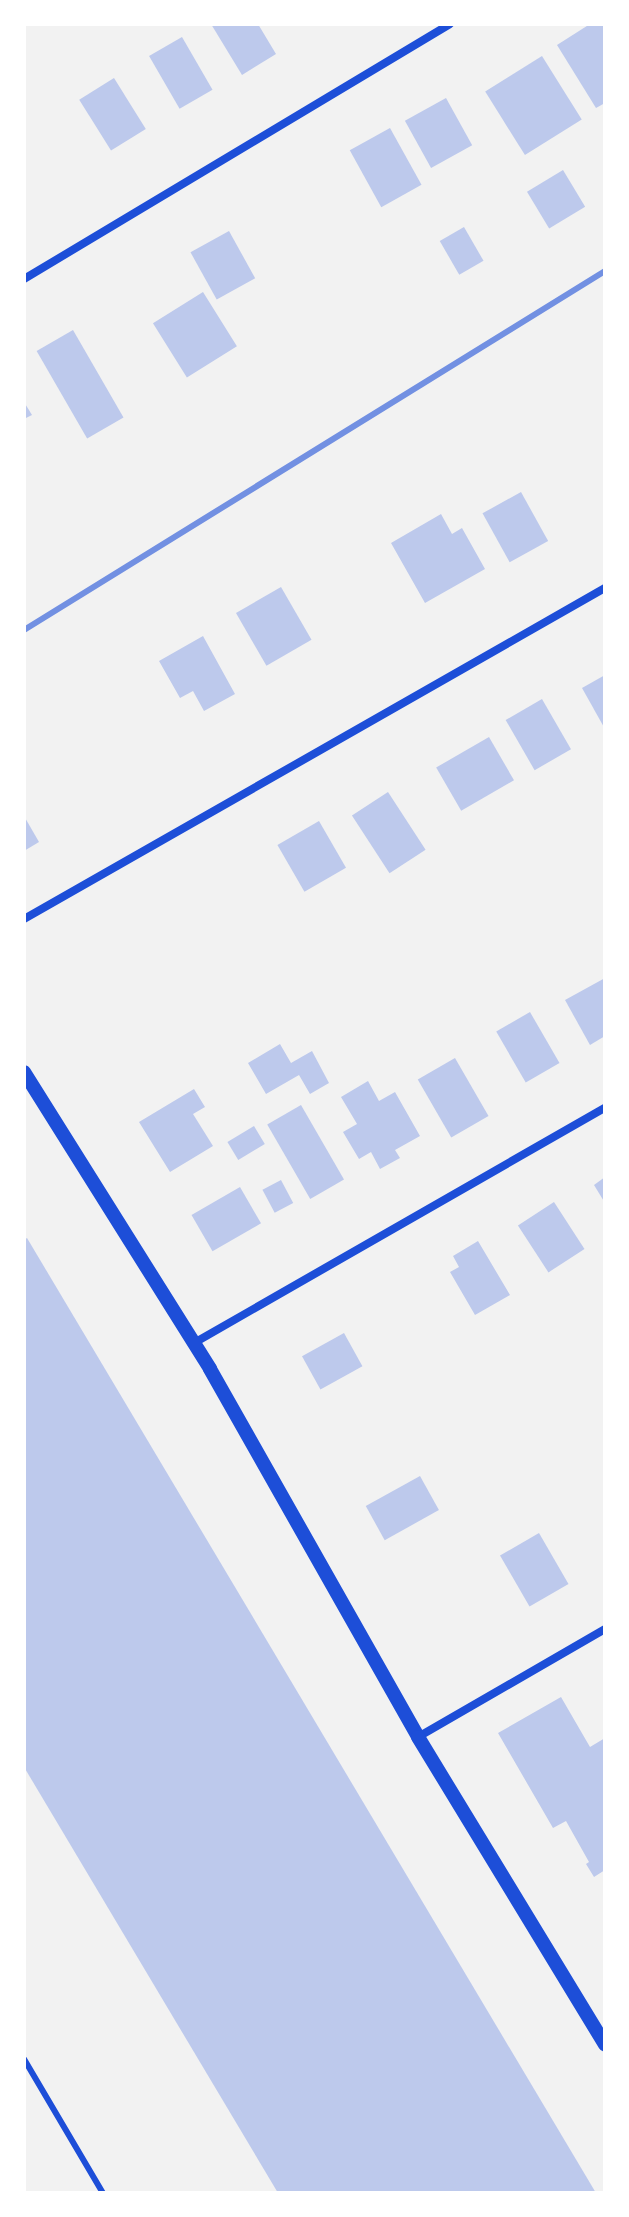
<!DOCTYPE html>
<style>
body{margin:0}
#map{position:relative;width:629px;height:2217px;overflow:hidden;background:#f2f2f2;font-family:"Times New Roman",serif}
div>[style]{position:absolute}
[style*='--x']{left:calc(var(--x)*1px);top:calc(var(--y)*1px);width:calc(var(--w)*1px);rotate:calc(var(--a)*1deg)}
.building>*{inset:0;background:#bdc9ec;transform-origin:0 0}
.service>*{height:6px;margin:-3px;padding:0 3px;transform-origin:3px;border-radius:3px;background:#1d4ed8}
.minor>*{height:8px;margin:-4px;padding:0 4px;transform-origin:4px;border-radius:4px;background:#1d4ed8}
.tertiary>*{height:14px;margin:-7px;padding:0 7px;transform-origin:7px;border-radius:7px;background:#1d4ed8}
.rail>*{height:6px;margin:-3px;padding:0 3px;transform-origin:3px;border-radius:3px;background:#7290e2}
span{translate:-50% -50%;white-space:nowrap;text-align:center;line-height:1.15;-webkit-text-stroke:8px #fff;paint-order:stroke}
.frame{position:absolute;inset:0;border:26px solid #fff;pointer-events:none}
</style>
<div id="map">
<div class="building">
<div style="clip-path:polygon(211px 24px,258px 24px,276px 54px,242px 75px)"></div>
<div style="clip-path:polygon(590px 24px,605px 24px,605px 103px,596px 108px,557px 45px)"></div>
<div style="left:182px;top:37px;width:61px;height:38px;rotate:60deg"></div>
<div style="left:542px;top:56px;width:75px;height:67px;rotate:58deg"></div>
<div style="left:114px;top:78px;width:60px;height:41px;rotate:58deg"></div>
<div style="left:446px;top:98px;width:54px;height:47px;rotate:61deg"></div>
<div style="left:390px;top:128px;width:65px;height:46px;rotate:61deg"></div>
<div style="left:563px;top:170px;width:43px;height:42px;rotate:59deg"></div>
<div style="left:464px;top:227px;width:39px;height:28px;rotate:60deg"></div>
<div style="left:229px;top:231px;width:54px;height:44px;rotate:61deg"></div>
<div style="left:203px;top:292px;width:64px;height:59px;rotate:58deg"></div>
<div style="left:73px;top:330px;width:101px;height:42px;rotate:60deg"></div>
<div style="clip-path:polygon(24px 402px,32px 415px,24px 419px)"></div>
<div style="left:521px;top:492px;width:56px;height:44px;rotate:61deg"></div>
<div style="clip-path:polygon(441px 514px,452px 534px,462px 528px,485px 569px,425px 603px,391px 543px)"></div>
<div style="left:281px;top:587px;width:61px;height:52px;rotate:60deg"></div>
<div style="clip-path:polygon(203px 636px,235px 694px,204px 711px,193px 691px,180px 698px,159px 661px)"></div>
<div style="clip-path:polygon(605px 675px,605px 729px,582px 688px)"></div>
<div style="left:542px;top:699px;width:58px;height:42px;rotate:60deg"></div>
<div style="left:489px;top:737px;width:50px;height:61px;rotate:60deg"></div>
<div style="left:388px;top:792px;width:69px;height:43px;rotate:57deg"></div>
<div style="clip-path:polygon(24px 816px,39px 842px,24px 851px)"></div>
<div style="left:319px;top:821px;width:54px;height:48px;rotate:60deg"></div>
<div style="clip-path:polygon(605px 978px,605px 1036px,590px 1045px,565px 1000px)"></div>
<div style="left:530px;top:1012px;width:59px;height:39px;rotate:60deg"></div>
<div style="clip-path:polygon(280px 1044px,291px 1063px,312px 1051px,329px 1083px,310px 1094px,299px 1075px,266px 1094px,248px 1063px)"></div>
<div style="left:455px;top:1058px;width:67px;height:43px;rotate:60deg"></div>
<div style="clip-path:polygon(368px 1081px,379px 1101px,395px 1092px,420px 1136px,395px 1150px,400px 1158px,380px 1169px,371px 1152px,359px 1159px,343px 1132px,357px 1124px,341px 1097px)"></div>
<div style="clip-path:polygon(194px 1089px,205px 1107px,193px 1114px,213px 1146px,170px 1172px,139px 1122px)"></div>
<div style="left:301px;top:1105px;width:86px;height:39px;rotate:60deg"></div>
<div style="left:254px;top:1126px;width:21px;height:31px;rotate:59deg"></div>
<div style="clip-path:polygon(605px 1177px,605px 1203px,594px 1185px)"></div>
<div style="left:281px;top:1180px;width:26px;height:21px;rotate:62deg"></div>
<div style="left:240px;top:1187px;width:42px;height:56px;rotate:60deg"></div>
<div style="left:554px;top:1202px;width:56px;height:43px;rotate:57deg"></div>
<div style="clip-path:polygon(27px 1238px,596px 2193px,278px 2193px,24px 1767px,24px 1240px)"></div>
<div style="clip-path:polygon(478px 1241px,510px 1295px,475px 1315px,450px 1272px,459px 1267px,453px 1256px)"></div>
<div style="left:344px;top:1333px;width:38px;height:48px;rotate:61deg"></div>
<div style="left:420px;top:1476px;width:39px;height:62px;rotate:61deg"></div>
<div style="left:539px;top:1533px;width:59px;height:45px;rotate:60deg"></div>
<div style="clip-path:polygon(561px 1697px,590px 1747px,605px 1738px,605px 1870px,594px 1877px,586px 1864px,589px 1862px,566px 1821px,553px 1828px,498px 1733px)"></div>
</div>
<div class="service">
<div style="--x:24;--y:2059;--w:156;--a:59.5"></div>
</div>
<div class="minor">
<div style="--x:24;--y:279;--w:496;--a:-30.9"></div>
<div style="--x:24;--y:919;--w:669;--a:-29.67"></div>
<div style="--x:194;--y:1343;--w:473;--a:-29.8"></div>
<div style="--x:418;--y:1737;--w:216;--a:-30"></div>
</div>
<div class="tertiary">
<div style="--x:24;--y:1072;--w:350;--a:57.9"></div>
<div style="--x:210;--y:1369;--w:423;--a:60.5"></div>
<div style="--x:418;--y:1737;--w:360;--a:58.7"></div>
</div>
<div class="rail">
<div style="--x:24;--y:630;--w:683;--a:-31.71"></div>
</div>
<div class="frame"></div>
</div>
